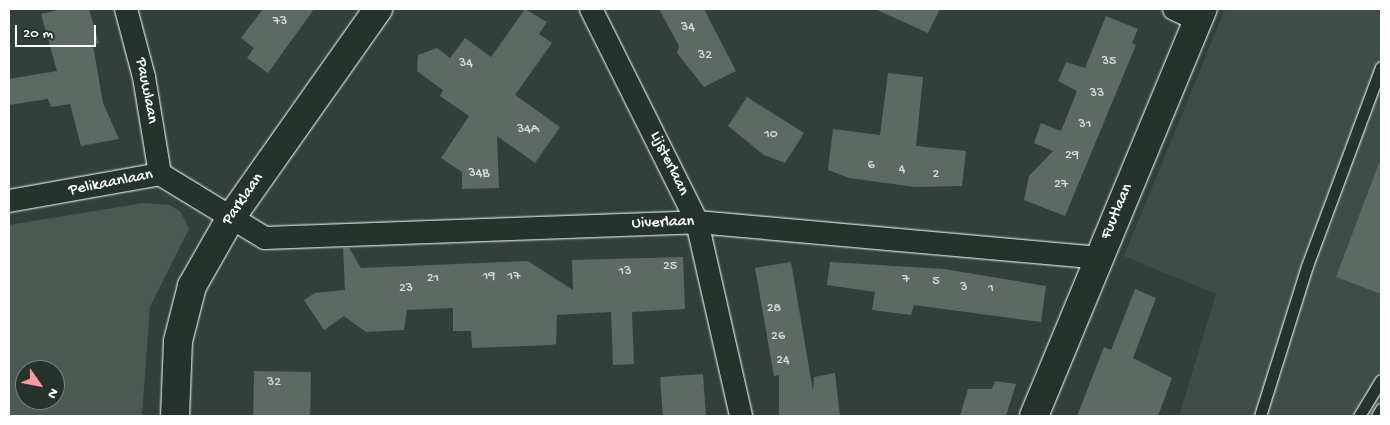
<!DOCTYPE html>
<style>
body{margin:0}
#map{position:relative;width:1390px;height:425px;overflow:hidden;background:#333f3a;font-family:"Gochi Hand",sans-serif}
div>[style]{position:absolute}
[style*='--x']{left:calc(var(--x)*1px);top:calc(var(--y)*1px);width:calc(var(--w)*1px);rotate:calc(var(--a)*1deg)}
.built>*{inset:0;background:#404c47}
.green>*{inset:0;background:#4d5853}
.building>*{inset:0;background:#5f6964;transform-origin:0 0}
.roads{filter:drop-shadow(0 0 1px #fff) drop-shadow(0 0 1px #fff)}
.lane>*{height:11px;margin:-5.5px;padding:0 5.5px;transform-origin:5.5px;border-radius:5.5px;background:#26332d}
.street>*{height:22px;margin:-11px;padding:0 11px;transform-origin:11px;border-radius:11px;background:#26332d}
.secondary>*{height:28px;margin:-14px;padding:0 14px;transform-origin:14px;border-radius:14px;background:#26332d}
span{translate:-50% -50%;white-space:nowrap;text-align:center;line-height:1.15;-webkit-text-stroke:4.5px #26332d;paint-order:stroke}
.number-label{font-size:14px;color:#d7dad8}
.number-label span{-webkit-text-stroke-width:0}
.street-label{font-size:16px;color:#fff}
.frame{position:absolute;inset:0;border:10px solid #fff;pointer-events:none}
.north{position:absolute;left:15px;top:360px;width:50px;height:50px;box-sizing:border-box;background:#26332d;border:1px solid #7d8581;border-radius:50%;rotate:123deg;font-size:14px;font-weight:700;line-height:20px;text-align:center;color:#fff}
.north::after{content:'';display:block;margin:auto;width:18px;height:22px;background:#ff9aa2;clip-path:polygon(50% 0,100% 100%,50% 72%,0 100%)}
.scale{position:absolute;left:15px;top:25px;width:81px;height:22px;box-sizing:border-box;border:2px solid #fff;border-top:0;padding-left:6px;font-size:15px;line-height:18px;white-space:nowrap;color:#fff;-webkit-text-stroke:4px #26332d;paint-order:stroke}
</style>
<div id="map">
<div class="built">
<div style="clip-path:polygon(1225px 9px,1381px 9px,1381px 416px,1179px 416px,1216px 294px,1124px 256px)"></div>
</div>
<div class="green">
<div style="clip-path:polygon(evenodd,143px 203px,170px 205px,181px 212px,189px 229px,150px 307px,142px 416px,9px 416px,9px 225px,143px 203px,25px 370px,55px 370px,55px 400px,25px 400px,25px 370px)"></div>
</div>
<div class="building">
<div style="clip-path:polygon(62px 9px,89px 9px,99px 43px,93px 45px,103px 103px,119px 139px,81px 146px,70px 104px,51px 107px,48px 99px,9px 105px,9px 79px,57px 71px,41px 14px)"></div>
<div style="clip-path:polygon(263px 9px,314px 9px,268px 73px,247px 58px,254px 48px,241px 38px)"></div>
<div style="clip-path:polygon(525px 9px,547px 22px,539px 34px,552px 43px,515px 95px,560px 127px,535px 163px,497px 136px,499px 188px,462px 189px,462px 172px,441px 158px,469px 116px,440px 96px,443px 90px,417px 71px,418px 55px,437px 48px,450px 58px,465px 38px,491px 57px)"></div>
<div style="clip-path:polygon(659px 9px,704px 9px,736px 71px,704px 87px,677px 53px,679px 46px)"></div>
<div style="clip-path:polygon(875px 9px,940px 9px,928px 33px)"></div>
<div style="clip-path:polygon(1106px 16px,1138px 29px,1132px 43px,1136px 45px,1065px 216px,1024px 200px,1029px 176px,1053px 151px,1034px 143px,1041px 123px,1061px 131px,1077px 91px,1058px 81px,1066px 62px,1085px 68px)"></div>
<div style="clip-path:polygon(888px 73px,923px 77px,916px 146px,966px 151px,962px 186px,915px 187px,849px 178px,828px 170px,833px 129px,880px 135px)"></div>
<div style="clip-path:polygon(747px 97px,804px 133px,785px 163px,764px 155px,728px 126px)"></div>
<div style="clip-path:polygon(1379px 163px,1381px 164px,1381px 294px,1336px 277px)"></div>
<div style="clip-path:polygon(343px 248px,349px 248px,361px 268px,528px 261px,573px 290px,572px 260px,683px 257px,685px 309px,632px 312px,634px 364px,613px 365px,611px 312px,557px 315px,556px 344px,551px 345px,472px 348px,471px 331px,453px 331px,453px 308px,407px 310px,404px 330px,366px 332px,344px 316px,324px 330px,304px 300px,315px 293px,345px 290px)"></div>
<div style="clip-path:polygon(791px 262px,813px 391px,814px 377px,835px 373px,840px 416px,779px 416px,779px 375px,774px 376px,755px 268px)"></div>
<div style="clip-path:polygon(830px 262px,944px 269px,1046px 286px,1041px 322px,914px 305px,911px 315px,872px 310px,875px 292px,827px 285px)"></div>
<div style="clip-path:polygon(1135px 289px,1156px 298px,1133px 358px,1172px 378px,1158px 416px,1077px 416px,1104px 347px,1111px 350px)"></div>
<div style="left:254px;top:371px;width:57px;height:44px;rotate:1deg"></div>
<div style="left:703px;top:374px;width:42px;height:43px;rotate:86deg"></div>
<div style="clip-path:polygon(995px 381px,1016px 384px,1006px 416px,960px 416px,968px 389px,992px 389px)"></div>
</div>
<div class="roads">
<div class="lane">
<div style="--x:1260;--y:416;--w:157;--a:-72.6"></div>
<div style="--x:1307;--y:266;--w:212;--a:-69.6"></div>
<div style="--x:1359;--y:416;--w:42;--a:-58.6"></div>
<div style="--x:1377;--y:416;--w:8;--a:-60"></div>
</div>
<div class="street">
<div style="--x:126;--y:9;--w:70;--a:75.2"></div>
<div style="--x:144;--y:77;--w:98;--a:80.6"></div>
<div style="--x:591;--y:9;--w:238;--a:63.5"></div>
<div style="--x:697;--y:222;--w:199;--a:77.2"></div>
<div style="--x:1174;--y:9;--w:26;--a:25"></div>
<div style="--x:9;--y:201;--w:153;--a:-10.1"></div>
<div style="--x:160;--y:174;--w:123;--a:31.4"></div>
<div style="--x:265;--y:238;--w:432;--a:-2.1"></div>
<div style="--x:697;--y:222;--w:404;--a:5.1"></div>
</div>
<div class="secondary">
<div style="--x:175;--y:416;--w:75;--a:-87.7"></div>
<div style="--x:178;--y:341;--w:57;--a:-75.7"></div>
<div style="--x:192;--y:286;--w:77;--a:-60.4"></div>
<div style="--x:230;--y:219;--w:257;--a:-54.8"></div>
<div style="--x:1034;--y:416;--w:441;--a:-67.5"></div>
</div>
</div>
<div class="number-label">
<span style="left:280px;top:22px">73</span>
<span style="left:688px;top:28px">34</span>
<span style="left:705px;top:56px">32</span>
<span style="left:1109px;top:62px">35</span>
<span style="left:466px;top:64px">34</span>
<span style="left:1097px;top:94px">33</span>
<span style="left:1085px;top:125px">31</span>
<span style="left:528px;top:130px">34A</span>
<span style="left:771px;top:135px">10</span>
<span style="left:1072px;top:156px">29</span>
<span style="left:871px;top:166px">6</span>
<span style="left:902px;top:170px">4</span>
<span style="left:479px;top:174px">34B</span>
<span style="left:936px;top:175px">2</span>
<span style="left:1061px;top:185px">27</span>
<span style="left:670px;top:267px">25</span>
<span style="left:625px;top:272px">13</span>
<span style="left:489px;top:277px">19</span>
<span style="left:514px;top:277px">17</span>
<span style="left:433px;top:279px">21</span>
<span style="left:906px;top:280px">7</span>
<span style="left:936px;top:282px">5</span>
<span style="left:964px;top:288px">3</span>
<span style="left:406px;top:289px">23</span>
<span style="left:991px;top:289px">1</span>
<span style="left:774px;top:309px">28</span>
<span style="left:778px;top:337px">26</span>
<span style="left:783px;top:361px">24</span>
<span style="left:274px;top:383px">32</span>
</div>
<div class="street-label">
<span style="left:145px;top:91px;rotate:79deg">Pauwlaan</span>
<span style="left:668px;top:164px;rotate:64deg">Lijsterlaan</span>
<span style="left:111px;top:184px;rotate:-11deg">Pelikaanlaan</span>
<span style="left:244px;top:200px;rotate:-55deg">Parklaan</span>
<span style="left:1118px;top:212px;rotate:-67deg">Fuutlaan</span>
<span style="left:663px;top:224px;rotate:-2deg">Uiverlaan</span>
</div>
<div class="frame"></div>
<div class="north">N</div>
<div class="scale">20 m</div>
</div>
